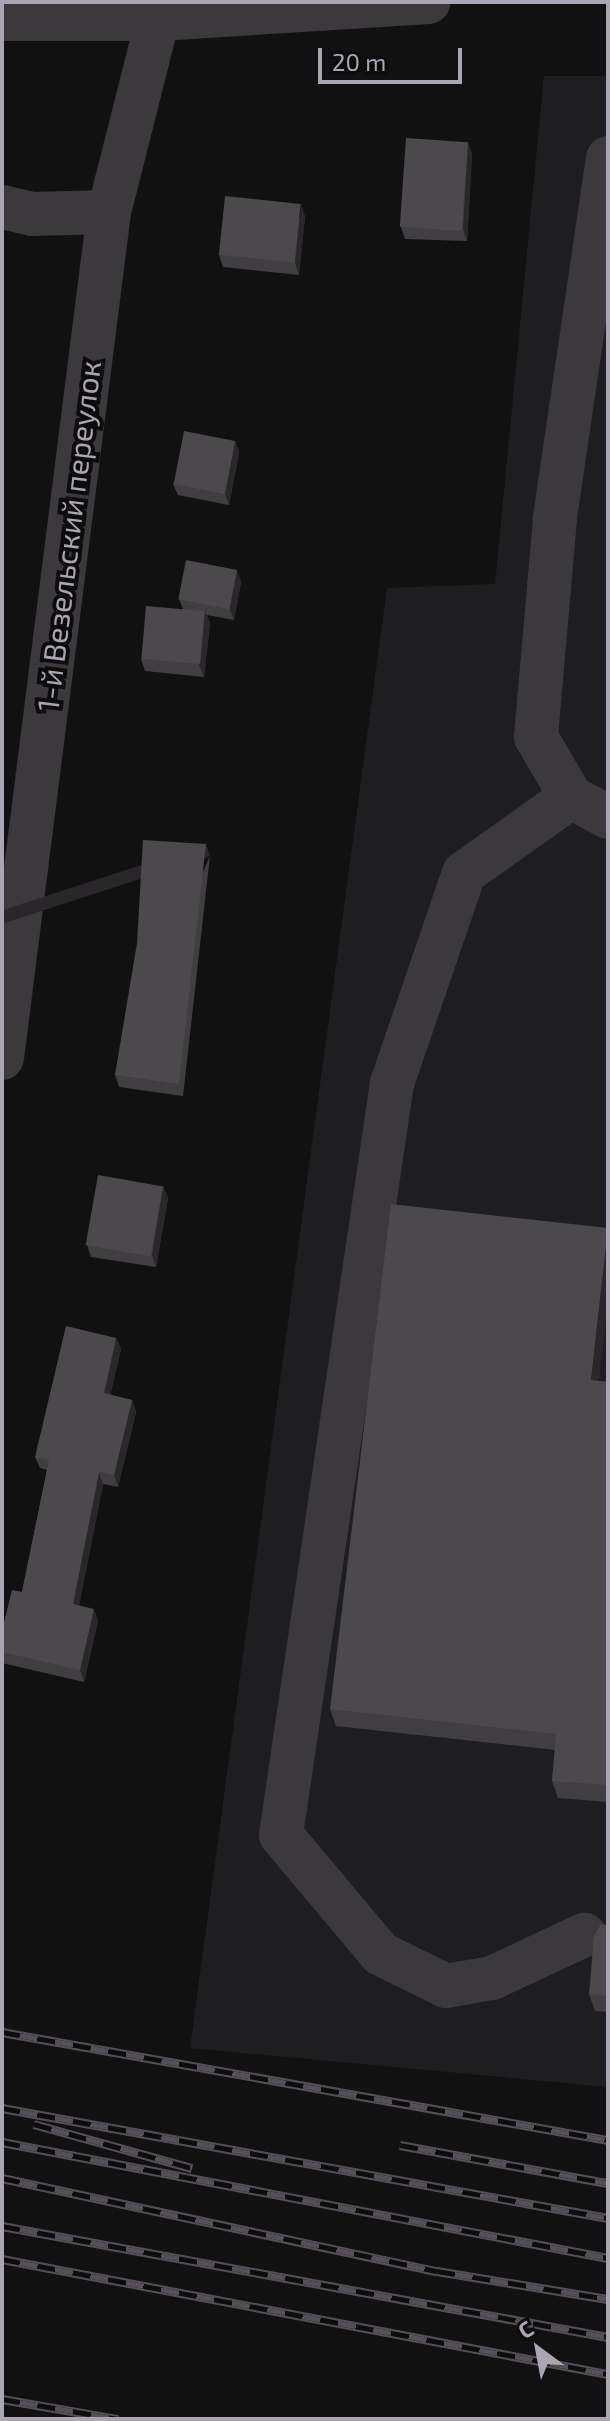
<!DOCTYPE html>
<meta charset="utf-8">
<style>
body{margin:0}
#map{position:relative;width:610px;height:2421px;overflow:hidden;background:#121112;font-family:"Exo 2",sans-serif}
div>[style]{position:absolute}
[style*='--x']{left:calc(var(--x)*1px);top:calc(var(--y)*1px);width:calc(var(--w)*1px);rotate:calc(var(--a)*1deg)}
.built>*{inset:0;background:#1e1d1f}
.minor>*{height:44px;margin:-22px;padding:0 22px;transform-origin:22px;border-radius:22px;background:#3c393d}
.rail>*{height:9px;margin-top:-4.5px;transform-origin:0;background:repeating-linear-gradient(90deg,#0d0c0d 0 18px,#555057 0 36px);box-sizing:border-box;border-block:2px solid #555057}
.wall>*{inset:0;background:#403e41}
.shaded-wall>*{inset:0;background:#292729;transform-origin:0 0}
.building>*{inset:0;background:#4c494d;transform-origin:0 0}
span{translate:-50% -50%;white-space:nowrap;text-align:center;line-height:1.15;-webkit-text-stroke:8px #0d0c0d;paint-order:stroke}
.street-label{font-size:30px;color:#aba4b1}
.frame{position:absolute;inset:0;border:4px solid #aba4b1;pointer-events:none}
.north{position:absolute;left:498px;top:2309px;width:80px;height:80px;-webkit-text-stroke:6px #0d0c0d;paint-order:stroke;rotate:328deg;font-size:22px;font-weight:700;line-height:32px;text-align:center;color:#aba4b1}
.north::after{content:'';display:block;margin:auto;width:28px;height:36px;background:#aba4b1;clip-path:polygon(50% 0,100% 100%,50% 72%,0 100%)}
.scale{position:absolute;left:318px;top:48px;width:144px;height:36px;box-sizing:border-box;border:4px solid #aba4b1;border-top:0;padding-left:10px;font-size:24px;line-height:28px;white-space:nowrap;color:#aba4b1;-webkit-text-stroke:6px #0d0c0d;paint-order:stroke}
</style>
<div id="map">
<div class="built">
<div style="clip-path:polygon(544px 76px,608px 76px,608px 2087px,190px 2048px,387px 588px,495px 584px)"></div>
</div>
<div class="minor">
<div style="--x:2;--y:19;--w:156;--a:0"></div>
<div style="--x:158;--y:19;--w:271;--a:-3.6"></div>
<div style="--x:608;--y:158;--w:365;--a:98.4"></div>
<div style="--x:555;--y:519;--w:219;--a:95"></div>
<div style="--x:536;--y:737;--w:69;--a:59.7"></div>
<div style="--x:571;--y:797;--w:42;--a:28.4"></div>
<div style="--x:2;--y:207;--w:31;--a:13"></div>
<div style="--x:32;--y:214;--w:77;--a:-1.5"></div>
<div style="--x:571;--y:797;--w:131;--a:144.6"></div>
<div style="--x:464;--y:873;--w:222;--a:108.9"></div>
<div style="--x:392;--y:1083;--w:760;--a:98.4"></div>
<div style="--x:281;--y:1835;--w:155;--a:50"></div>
<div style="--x:381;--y:1954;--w:72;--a:26.2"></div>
<div style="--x:446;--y:1986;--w:47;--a:-9.9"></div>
<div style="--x:492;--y:1978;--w:102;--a:-25.1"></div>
<div style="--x:2;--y:1058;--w:853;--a:-82.79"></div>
<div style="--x:109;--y:212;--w:199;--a:-75.8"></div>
</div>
<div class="rail">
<div style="--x:2;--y:2032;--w:616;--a:10.11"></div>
<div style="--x:2;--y:2108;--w:616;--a:10.29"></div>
<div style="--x:34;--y:2124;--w:164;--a:15.6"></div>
<div style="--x:2;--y:2142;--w:617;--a:10.84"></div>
<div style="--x:400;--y:2145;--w:211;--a:10.4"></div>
<div style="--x:2;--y:2178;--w:445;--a:12.1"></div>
<div style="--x:437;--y:2271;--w:173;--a:9.3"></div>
<div style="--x:2;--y:2226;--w:616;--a:10.38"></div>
<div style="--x:2;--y:2259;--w:617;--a:10.75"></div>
<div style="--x:2;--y:2399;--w:118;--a:9.8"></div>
</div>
<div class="wall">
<div style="clip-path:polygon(468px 142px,472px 154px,467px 241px,405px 239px,401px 227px)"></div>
<div style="clip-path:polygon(305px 216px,299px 275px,223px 267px,219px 255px)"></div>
<div style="clip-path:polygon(235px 441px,239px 453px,229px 505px,178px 495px,173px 484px)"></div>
<div style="clip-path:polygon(241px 582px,234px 620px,207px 615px,210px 623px,204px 677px,145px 671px,141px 659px,183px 609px,179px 599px)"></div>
<div style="clip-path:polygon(210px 856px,183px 1096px,119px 1087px,115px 1075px)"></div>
<div style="clip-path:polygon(163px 1186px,168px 1198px,156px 1267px,91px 1257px,87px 1245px)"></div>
<div style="clip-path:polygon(116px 1338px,121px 1349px,110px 1395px,132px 1400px,136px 1412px,118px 1487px,103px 1484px,79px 1605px,98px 1621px,84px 1682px,2px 1663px,2px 1631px,22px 1592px,47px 1470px,40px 1468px,35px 1457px)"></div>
<div style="clip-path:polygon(599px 1381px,608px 1382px,608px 1802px,558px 1798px,552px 1781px,555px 1750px,336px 1726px,330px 1709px)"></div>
<div style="clip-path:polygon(608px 1925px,608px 2012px,595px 2011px,589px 1994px)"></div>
</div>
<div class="shaded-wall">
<div style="clip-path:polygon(468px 142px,472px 154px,467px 241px,463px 229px)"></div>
<div style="clip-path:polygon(301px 204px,305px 216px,299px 275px,295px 263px)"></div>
<div style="clip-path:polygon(235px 441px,239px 453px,229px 505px,225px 494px)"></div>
<div style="clip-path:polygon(237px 570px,241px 582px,234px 620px,229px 608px)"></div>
<div style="clip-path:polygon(205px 611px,210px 623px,204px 677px,199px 665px)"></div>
<div style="left:206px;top:844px;width:13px;height:242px;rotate:72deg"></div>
<div style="clip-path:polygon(163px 1186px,168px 1198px,156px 1267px,152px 1255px)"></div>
<div style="clip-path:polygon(608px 1232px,608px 1303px,597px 1397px,591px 1380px)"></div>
<div style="clip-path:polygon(116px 1338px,121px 1349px,108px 1405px,104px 1393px)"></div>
<div style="clip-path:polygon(132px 1400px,136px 1412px,118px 1487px,114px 1475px)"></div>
<div style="clip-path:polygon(99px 1472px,103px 1484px,77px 1616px,73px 1604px)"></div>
<div style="clip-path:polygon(94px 1609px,98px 1621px,84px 1682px,80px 1670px)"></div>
</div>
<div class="building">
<div style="left:406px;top:138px;width:62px;height:89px;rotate:4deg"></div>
<div style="left:225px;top:196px;width:76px;height:59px;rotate:6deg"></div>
<div style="left:184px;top:431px;width:52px;height:54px;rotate:11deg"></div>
<div style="left:186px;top:560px;width:52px;height:40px;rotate:11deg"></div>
<div style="left:146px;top:606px;width:59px;height:53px;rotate:5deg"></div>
<div style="clip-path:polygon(143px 840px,206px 844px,179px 1084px,115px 1075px,137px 943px)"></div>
<div style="left:98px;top:1175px;width:66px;height:71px;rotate:10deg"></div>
<div style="clip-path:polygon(391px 1204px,608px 1228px,591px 1380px,608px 1382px,608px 1785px,552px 1781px,556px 1734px,330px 1709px)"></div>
<div style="clip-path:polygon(66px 1326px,116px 1338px,104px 1393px,132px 1400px,114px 1475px,99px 1472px,73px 1604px,94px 1609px,80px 1670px,2px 1652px,2px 1631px,12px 1590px,22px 1592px,49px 1460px,35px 1457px)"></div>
<div style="clip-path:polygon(601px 1924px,608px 1925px,608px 1996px,589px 1994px,594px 1936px)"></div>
</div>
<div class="street-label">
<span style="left:68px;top:536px;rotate:-83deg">1-й Везельский переулок</span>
</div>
<div class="frame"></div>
<div class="north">С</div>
<div class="scale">20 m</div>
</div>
